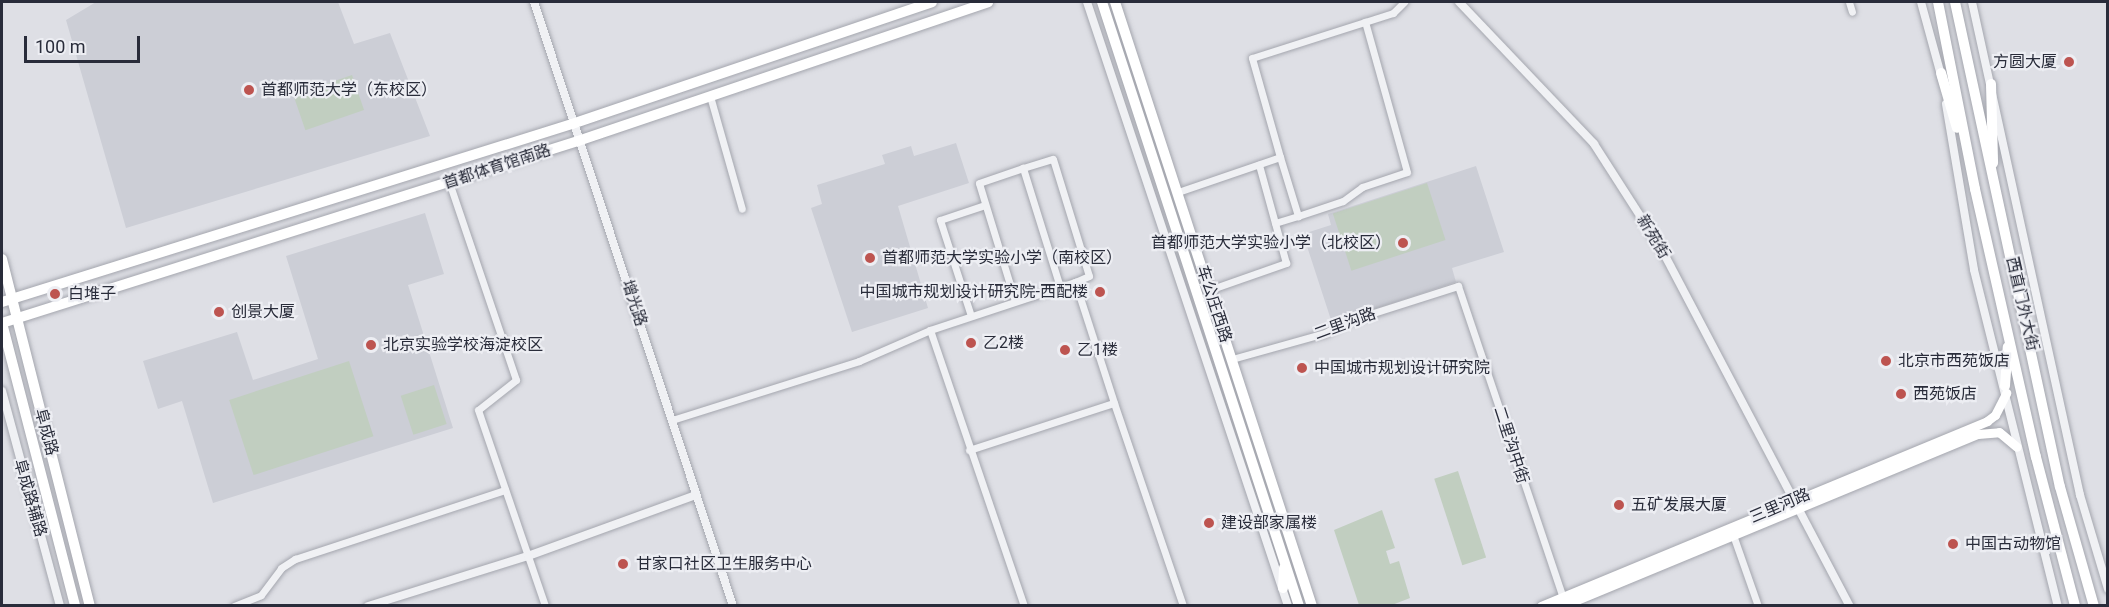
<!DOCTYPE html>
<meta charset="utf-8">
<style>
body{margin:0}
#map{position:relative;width:2109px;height:607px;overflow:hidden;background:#dedfe5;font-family:Roboto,"Noto Sans SC",sans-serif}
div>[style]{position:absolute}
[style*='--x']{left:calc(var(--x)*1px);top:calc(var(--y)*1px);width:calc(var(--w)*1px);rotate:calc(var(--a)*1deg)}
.built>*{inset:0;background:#ccced6}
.green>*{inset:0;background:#c1cec0;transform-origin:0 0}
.roads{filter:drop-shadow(0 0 2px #a4a6ae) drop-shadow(0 0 2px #a4a6ae)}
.minor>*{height:7px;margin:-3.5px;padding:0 3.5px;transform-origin:3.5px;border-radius:3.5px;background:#f0f1f4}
.tertiary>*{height:8px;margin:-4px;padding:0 4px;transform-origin:4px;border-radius:4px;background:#f0f1f4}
.secondary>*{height:9px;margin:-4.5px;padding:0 4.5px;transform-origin:4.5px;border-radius:4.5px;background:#fff}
.primary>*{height:10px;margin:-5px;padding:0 5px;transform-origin:5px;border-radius:5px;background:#fff}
.trunk>*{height:10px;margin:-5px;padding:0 5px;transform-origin:5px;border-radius:5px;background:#fff}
.dots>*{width:16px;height:16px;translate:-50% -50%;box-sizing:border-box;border:3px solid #edeef3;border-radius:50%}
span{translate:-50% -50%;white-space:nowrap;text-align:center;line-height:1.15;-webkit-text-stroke:4.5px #edeef3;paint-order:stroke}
.poi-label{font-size:16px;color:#292c3a}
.right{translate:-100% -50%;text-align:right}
.left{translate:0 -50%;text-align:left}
.street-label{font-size:16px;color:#292c3a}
.frame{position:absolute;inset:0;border:3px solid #292c3a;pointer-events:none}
.scale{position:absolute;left:24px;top:36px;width:116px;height:27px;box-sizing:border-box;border:3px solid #292c3a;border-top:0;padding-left:8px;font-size:18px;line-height:21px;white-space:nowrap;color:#292c3a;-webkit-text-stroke:4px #edeef3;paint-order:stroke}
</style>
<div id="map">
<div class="built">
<div style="clip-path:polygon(96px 2px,338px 2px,354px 44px,390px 33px,430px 136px,126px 228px,66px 20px)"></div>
<div style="clip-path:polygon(956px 143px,969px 183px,898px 206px,928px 308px,852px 332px,811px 208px,822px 204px,817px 185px,885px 164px,882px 155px,911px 146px,914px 156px)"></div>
<div style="clip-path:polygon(1476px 166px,1504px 252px,1452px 268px,1456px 282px,1332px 323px,1303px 234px,1331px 225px,1328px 214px)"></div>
<div style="clip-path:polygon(425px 213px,444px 274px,408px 285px,453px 428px,213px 503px,182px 401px,158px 409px,143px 361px,237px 332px,253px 380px,318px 359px,286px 256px)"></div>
</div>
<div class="green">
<div style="left:352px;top:75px;width:37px;height:62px;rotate:71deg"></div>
<div style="left:1427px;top:183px;width:60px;height:99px;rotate:72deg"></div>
<div style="left:349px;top:361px;width:79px;height:126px;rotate:72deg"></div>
<div style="left:434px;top:385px;width:41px;height:35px;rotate:72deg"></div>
<div style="left:1458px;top:471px;width:91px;height:25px;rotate:72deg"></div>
<div style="clip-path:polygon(1382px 510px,1395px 548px,1386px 551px,1390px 564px,1399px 561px,1410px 598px,1392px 605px,1359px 605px,1334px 530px)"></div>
</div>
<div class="roads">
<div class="minor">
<div style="--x:1849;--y:2;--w:10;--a:73"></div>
<div style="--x:710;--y:96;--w:117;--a:74.2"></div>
<div style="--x:1280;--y:157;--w:62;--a:73"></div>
<div style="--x:1298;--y:216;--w:47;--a:-18.4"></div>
<div style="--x:1343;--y:201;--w:24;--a:-36"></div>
<div style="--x:1362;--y:187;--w:47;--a:-18.4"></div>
<div style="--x:1407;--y:172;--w:156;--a:-105.6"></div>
<div style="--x:449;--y:182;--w:209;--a:71.3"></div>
<div style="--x:516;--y:380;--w:48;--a:141.7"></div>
<div style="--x:478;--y:410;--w:207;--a:71.1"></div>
<div style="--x:1178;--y:192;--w:108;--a:-18.9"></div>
<div style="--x:1280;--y:157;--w:103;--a:-105.8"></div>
<div style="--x:1252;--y:58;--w:148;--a:-17.7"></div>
<div style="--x:1393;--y:13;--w:16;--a:-45"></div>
<div style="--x:1275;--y:223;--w:24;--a:-17"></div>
<div style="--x:1060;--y:287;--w:125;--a:-107.3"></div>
<div style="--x:1023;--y:168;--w:31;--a:-17"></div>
<div style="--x:1053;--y:159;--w:122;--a:72.9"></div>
<div style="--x:1089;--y:276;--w:15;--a:157"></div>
<div style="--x:1209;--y:290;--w:82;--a:-19.3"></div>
<div style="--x:1286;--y:263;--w:102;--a:-105.4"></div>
<div style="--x:1015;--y:301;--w:123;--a:-107"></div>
<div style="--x:979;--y:183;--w:46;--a:-18.8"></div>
<div style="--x:971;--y:316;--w:101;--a:-107.9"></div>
<div style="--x:940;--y:220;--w:47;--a:-18.4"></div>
<div style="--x:930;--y:330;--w:292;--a:71.2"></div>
<div style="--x:1232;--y:359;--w:97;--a:-15.6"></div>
<div style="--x:1325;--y:333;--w:20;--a:-30"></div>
<div style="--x:1342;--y:323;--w:122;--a:-17.7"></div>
<div style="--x:1458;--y:286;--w:332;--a:71.4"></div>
<div style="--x:672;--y:420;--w:196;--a:-17.5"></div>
<div style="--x:859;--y:361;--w:77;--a:-23.6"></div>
<div style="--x:930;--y:330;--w:153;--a:-18.3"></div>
<div style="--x:1075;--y:282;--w:127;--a:72.1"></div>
<div style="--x:969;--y:450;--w:152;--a:-18"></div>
<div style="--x:1114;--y:403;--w:214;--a:71.2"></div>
<div style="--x:1733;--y:535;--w:75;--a:70.6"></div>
<div style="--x:234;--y:606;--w:29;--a:-22"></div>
<div style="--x:261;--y:595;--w:34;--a:-53"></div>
<div style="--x:281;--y:568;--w:17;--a:-33"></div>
<div style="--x:295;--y:559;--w:221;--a:-18.2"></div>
</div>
<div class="tertiary">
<div style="--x:534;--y:2;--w:636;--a:71.76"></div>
<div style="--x:1087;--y:2;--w:637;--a:71.59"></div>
<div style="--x:1459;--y:2;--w:196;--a:46.4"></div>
<div style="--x:1594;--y:144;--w:126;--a:57.3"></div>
<div style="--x:1662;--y:250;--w:403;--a:62.2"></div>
<div style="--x:1921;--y:2;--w:80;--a:74.7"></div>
<div style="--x:1972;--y:2;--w:505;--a:77.64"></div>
<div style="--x:2080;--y:495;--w:98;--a:73.4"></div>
<div style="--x:1946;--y:104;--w:168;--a:80.4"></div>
<div style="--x:1974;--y:270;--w:346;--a:76"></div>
<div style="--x:2;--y:391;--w:223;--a:74.9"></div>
<div style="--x:368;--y:606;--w:168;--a:-17.4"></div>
<div style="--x:528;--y:556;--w:179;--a:-20"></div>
</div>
<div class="secondary">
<div style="--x:1541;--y:606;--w:483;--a:-22.5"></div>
<div style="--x:1987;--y:421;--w:10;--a:-37"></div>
<div style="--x:1995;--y:415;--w:25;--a:-63"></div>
<div style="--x:1562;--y:606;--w:450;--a:-22.5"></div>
<div style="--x:1978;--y:434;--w:21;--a:-5"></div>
<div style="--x:1999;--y:432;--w:23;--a:40"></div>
</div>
<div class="primary">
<div style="--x:1102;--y:2;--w:635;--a:71.94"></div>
<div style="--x:1115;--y:2;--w:635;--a:71.94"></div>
<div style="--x:2;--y:302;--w:597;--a:-17.34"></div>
<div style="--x:572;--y:124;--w:380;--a:-18.7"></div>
<div style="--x:2;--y:323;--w:604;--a:-17.54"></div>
<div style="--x:578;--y:141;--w:433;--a:-18.7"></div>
<div style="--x:1283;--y:588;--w:20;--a:-87"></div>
</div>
<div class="trunk">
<div style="--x:1938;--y:2;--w:191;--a:78.8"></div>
<div style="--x:1975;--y:189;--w:275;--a:77.2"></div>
<div style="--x:2036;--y:457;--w:154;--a:75.3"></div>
<div style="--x:1955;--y:2;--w:496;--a:77.8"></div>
<div style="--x:2060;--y:487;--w:124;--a:74.1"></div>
<div style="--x:1941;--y:73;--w:57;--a:73.8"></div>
<div style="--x:1991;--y:84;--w:79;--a:88.5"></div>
<div style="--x:2;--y:259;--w:358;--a:75.8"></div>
<div style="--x:2;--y:323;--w:292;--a:75.5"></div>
<div style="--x:2005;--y:386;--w:39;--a:-86"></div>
</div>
</div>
<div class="dots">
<div style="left:2069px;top:62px;background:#bd5450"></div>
<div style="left:249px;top:90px;background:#bd5450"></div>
<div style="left:1403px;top:243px;background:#bd5450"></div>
<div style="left:870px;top:258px;background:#bd5450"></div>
<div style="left:1100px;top:292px;background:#bd5450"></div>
<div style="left:55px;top:294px;background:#bd5450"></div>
<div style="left:219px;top:312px;background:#bd5450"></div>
<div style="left:971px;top:343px;background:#bd5450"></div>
<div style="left:371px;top:345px;background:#bd5450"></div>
<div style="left:1065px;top:350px;background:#bd5450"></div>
<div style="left:1886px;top:361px;background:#bd5450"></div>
<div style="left:1302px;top:368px;background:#bd5450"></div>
<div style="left:1901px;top:394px;background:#bd5450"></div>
<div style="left:1619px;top:505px;background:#bd5450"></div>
<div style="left:1209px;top:523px;background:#bd5450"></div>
<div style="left:1953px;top:544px;background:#bd5450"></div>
<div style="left:623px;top:564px;background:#bd5450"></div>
</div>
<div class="poi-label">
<span class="right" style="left:2057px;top:62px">方圆大厦</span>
<span class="left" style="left:261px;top:90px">首都师范大学（东校区）</span>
<span class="right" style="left:1391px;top:243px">首都师范大学实验小学（北校区）</span>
<span class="left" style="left:882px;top:258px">首都师范大学实验小学（南校区）</span>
<span class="right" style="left:1088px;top:292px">中国城市规划设计研究院-西配楼</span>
<span class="left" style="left:68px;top:294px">白堆子</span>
<span class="left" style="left:231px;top:312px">创景大厦</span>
<span class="left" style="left:983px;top:343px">乙2楼</span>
<span class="left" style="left:383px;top:345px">北京实验学校海淀校区</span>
<span class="left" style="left:1077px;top:350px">乙1楼</span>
<span class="left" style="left:1898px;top:361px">北京市西苑饭店</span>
<span class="left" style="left:1314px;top:368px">中国城市规划设计研究院</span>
<span class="left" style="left:1913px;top:394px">西苑饭店</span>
<span class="left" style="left:1631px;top:505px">五矿发展大厦</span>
<span class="left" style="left:1221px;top:523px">建设部家属楼</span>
<span class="left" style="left:1965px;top:544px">中国古动物馆</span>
<span class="left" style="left:636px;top:564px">甘家口社区卫生服务中心</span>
</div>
<div class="street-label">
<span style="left:497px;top:167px;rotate:-18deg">首都体育馆南路</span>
<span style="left:1653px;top:237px;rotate:59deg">新苑街</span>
<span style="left:634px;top:303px;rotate:72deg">增光路</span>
<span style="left:1214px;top:304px;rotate:72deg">车公庄西路</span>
<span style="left:2022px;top:304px;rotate:77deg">西直门外大街</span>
<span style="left:1345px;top:324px;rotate:-20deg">二里沟路</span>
<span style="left:46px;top:432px;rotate:75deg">阜成路</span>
<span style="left:1511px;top:445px;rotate:72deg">二里沟中街</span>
<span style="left:30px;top:498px;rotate:74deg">阜成路辅路</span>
<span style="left:1780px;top:506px;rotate:-23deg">三里河路</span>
</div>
<div class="frame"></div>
<div class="scale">100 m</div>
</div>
